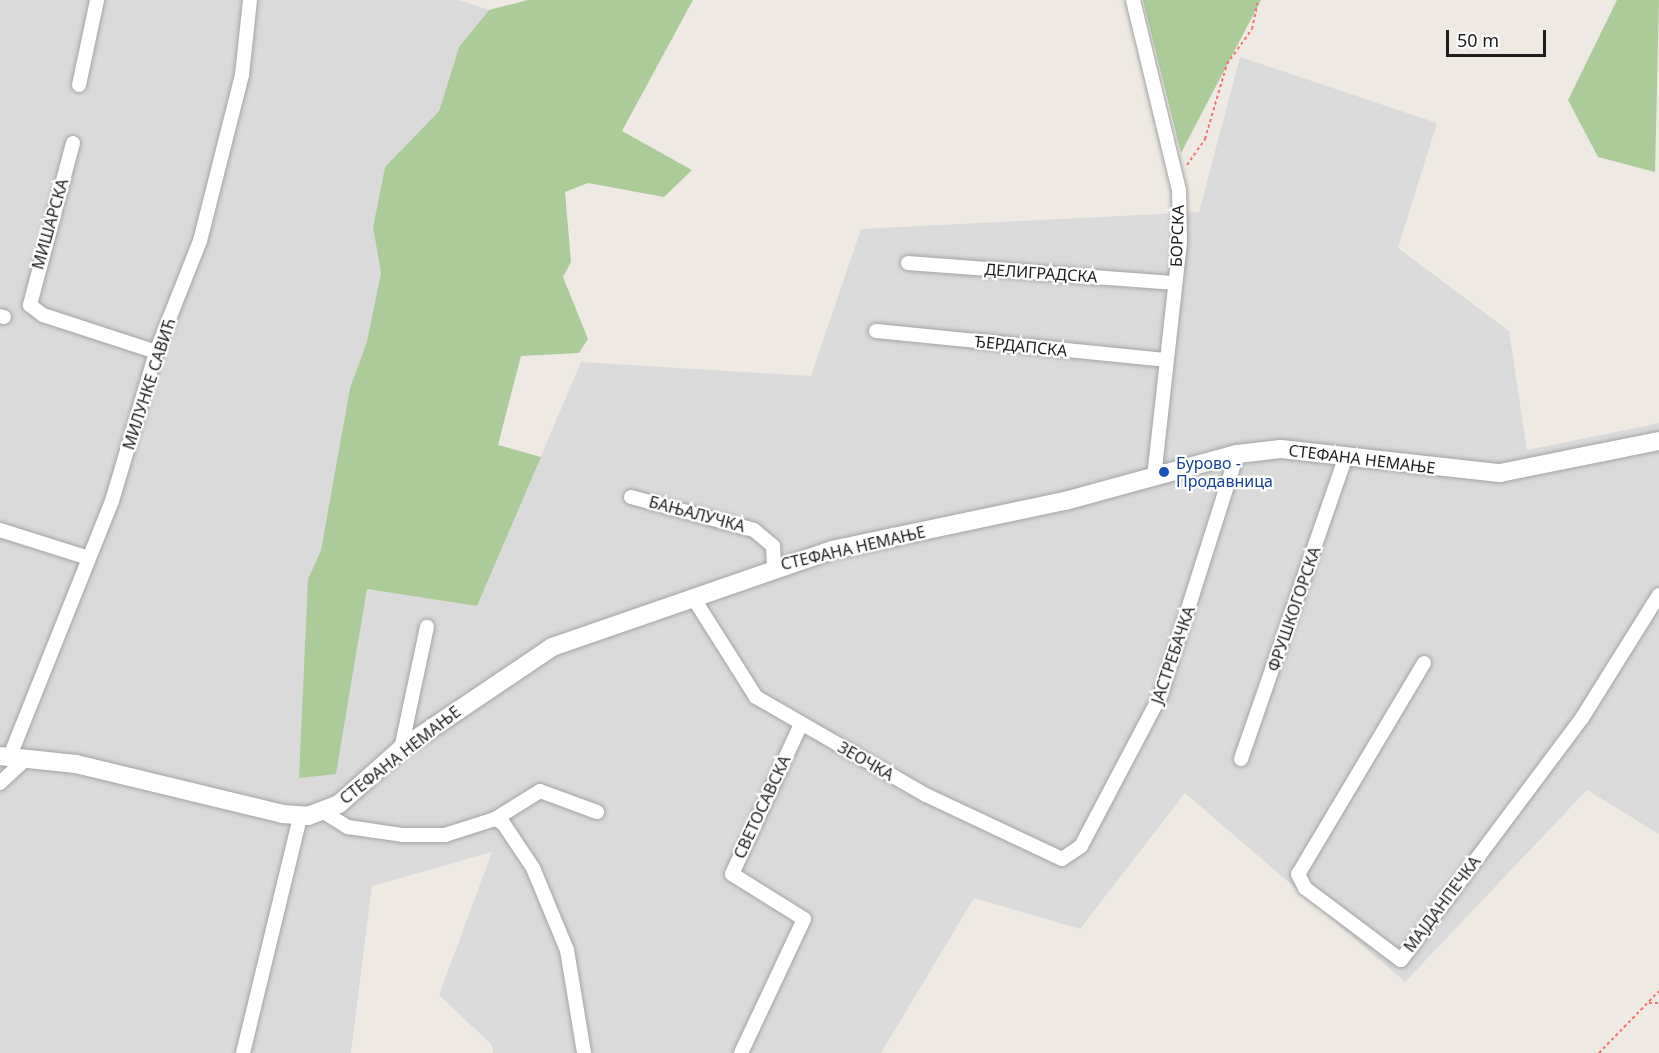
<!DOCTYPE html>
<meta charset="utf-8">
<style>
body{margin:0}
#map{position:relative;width:1659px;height:1053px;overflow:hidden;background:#eeeae3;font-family:"Noto Sans",sans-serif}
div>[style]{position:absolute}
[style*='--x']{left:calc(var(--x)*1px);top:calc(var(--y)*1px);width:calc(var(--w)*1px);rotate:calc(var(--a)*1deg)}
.residential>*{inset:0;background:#dbdada}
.forest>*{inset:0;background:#abcc99}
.path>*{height:2px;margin-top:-1px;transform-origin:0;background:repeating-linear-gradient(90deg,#f5736d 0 3px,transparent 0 6px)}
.roads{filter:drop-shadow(0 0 2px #a4a4a4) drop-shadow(0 0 2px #a4a4a4)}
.minor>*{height:14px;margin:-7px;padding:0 7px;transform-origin:7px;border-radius:7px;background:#fff}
.tertiary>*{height:18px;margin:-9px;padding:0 9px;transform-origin:9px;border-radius:9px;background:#fff}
.dots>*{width:16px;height:16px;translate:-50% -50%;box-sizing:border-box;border:3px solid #fff;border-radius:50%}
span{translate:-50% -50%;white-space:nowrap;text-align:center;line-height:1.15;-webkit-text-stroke:4.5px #fff;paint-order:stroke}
.street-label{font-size:16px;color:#1d1d1d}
.transit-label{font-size:16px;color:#164399}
.left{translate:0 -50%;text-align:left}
.scale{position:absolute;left:1446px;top:30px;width:100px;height:27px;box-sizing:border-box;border:3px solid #1d1d1d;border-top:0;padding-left:8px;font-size:18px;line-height:21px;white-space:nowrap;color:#1d1d1d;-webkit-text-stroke:4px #fff;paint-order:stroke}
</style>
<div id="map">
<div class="residential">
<div style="clip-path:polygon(0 0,459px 0,489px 10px,459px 47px,439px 111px,385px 167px,373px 227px,381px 273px,367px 341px,350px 388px,321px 550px,308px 579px,336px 773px,367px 589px,477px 606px,581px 362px,811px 376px,861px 229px,1199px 212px,1240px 57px,1437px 123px,1398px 248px,1509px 331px,1527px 450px,1659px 423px,1659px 834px,1587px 790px,1405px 982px,1185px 793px,1080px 929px,974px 898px,881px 1053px,493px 1053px,492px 1045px,439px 995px,492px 852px,372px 886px,351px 1053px,0 1053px)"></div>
</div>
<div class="forest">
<div style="clip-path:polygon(528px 0,693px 0,622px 131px,692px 170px,664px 197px,588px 183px,565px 192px,571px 262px,563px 277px,588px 339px,579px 353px,521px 356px,498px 445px,541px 457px,477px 606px,367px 589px,336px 774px,299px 778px,308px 579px,321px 550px,350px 388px,367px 341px,381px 273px,373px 227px,385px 167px,439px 111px,459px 47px,489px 10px)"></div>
<div style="clip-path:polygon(1143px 0,1261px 0,1181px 153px)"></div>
<div style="clip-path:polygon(1617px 0,1659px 0,1655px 172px,1598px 157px,1568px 100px)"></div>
</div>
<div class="path">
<div style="--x:1187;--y:165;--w:32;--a:-55"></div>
<div style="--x:1205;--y:139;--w:78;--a:-73.7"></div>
<div style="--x:1227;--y:64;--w:43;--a:-54.5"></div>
<div style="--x:1252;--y:29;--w:30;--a:-78"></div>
<div style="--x:1649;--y:1003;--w:10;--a:0"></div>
<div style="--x:1599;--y:1053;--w:86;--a:-45.9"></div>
</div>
<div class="roads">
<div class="minor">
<div style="--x:1133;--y:0;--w:195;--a:76.4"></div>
<div style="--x:1179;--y:190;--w:52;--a:88.9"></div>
<div style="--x:1180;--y:242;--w:236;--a:96.3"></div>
<div style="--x:79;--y:85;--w:87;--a:-78"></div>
<div style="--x:73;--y:143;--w:168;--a:104.9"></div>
<div style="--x:30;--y:305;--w:16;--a:38"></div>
<div style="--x:43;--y:315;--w:119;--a:18.1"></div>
<div style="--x:908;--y:263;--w:268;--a:4.3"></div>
<div style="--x:0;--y:316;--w:4;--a:14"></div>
<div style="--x:876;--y:331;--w:291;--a:5.7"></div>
<div style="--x:631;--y:497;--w:127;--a:15"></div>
<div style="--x:754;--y:530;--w:25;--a:40"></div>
<div style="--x:773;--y:546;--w:20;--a:87"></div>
<div style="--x:0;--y:530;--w:93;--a:17.5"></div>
<div style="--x:694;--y:599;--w:116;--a:57.7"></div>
<div style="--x:756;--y:697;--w:196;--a:30"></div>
<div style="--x:926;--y:795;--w:150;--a:25.2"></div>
<div style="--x:1062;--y:859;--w:23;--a:-34"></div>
<div style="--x:1081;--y:846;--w:172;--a:-62.2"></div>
<div style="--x:1161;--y:694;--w:252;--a:-72.4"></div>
<div style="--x:1424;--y:663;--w:246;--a:120.8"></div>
<div style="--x:1298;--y:874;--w:16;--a:63"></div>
<div style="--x:1305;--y:888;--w:120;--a:36.9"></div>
<div style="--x:1401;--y:960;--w:302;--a:-53.2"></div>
<div style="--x:1582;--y:718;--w:145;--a:-58"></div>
<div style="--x:401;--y:749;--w:125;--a:-78"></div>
<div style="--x:10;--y:756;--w:275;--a:-68.2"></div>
<div style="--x:112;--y:501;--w:155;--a:-73.5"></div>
<div style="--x:156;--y:352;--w:119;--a:-68.4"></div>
<div style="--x:200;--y:241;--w:171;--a:-75.8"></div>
<div style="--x:242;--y:75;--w:75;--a:-83.9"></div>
<div style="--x:1241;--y:759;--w:318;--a:-70.9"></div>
<div style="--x:0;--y:783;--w:38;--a:-43"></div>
<div style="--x:322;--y:811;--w:31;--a:32"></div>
<div style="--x:348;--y:827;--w:56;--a:8.3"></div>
<div style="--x:403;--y:835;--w:42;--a:0"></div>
<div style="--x:445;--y:835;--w:52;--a:-17.7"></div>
<div style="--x:495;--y:819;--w:9;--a:27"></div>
<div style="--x:503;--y:823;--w:54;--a:56.3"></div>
<div style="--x:533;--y:868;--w:89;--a:67.5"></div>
<div style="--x:567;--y:950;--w:104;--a:80.6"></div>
<div style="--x:495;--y:819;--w:53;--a:-31.9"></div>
<div style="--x:540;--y:791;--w:61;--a:20.2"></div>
<div style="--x:243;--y:1053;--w:243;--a:-76.4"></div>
<div style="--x:741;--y:1053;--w:148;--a:-64.8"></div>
<div style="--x:804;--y:919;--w:85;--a:-148"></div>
<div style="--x:732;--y:874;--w:165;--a:-65.3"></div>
</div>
<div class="tertiary">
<div style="--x:0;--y:756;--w:76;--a:6"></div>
<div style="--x:76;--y:764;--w:212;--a:13.6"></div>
<div style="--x:282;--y:814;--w:26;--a:4"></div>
<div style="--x:308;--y:816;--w:33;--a:-21"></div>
<div style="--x:339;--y:804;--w:83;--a:-41.6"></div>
<div style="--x:401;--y:749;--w:182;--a:-34"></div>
<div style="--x:552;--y:647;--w:296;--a:-19.1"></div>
<div style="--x:832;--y:550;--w:238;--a:-11.9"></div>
<div style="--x:1065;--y:501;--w:178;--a:-15.3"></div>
<div style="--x:1237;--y:454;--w:44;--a:-6.5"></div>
<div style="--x:1281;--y:449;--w:220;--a:6.3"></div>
<div style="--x:1500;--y:473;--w:162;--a:-11.4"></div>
</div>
</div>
<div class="dots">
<div style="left:1164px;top:472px;background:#1a4fb4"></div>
</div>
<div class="street-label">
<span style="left:50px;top:224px;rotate:-74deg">МИШАРСКА</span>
<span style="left:1177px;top:236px;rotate:-88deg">БОРСКА</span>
<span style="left:1041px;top:273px;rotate:4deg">ДЕЛИГРАДСКА</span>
<span style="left:1021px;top:346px;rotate:6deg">ЂЕРДАПСКА</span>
<span style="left:149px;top:384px;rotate:-72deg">МИЛУНКЕ САВИЋ</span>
<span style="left:1362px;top:459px;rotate:7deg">СТЕФАНА НЕМАЊЕ</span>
<span style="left:697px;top:514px;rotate:15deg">БАЊАЛУЧКА</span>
<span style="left:853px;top:548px;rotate:-13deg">СТЕФАНА НЕМАЊЕ</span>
<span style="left:1294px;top:609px;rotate:-71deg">ФРУШКОГОРСКА</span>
<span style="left:1173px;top:655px;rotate:-71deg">ЈАСТРЕБАЧКА</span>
<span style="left:400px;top:755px;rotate:-38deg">СТЕФАНА НЕМАЊЕ</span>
<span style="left:866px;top:761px;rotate:30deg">ЗЕОЧКА</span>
<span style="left:762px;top:807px;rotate:-65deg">СВЕТОСАВСКА</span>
<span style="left:1442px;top:904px;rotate:-53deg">МАЈДАНПЕЧКА</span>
</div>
<div class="transit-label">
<span class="left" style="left:1176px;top:472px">Бурово -<br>Продавница</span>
</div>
<div class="scale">50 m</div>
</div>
